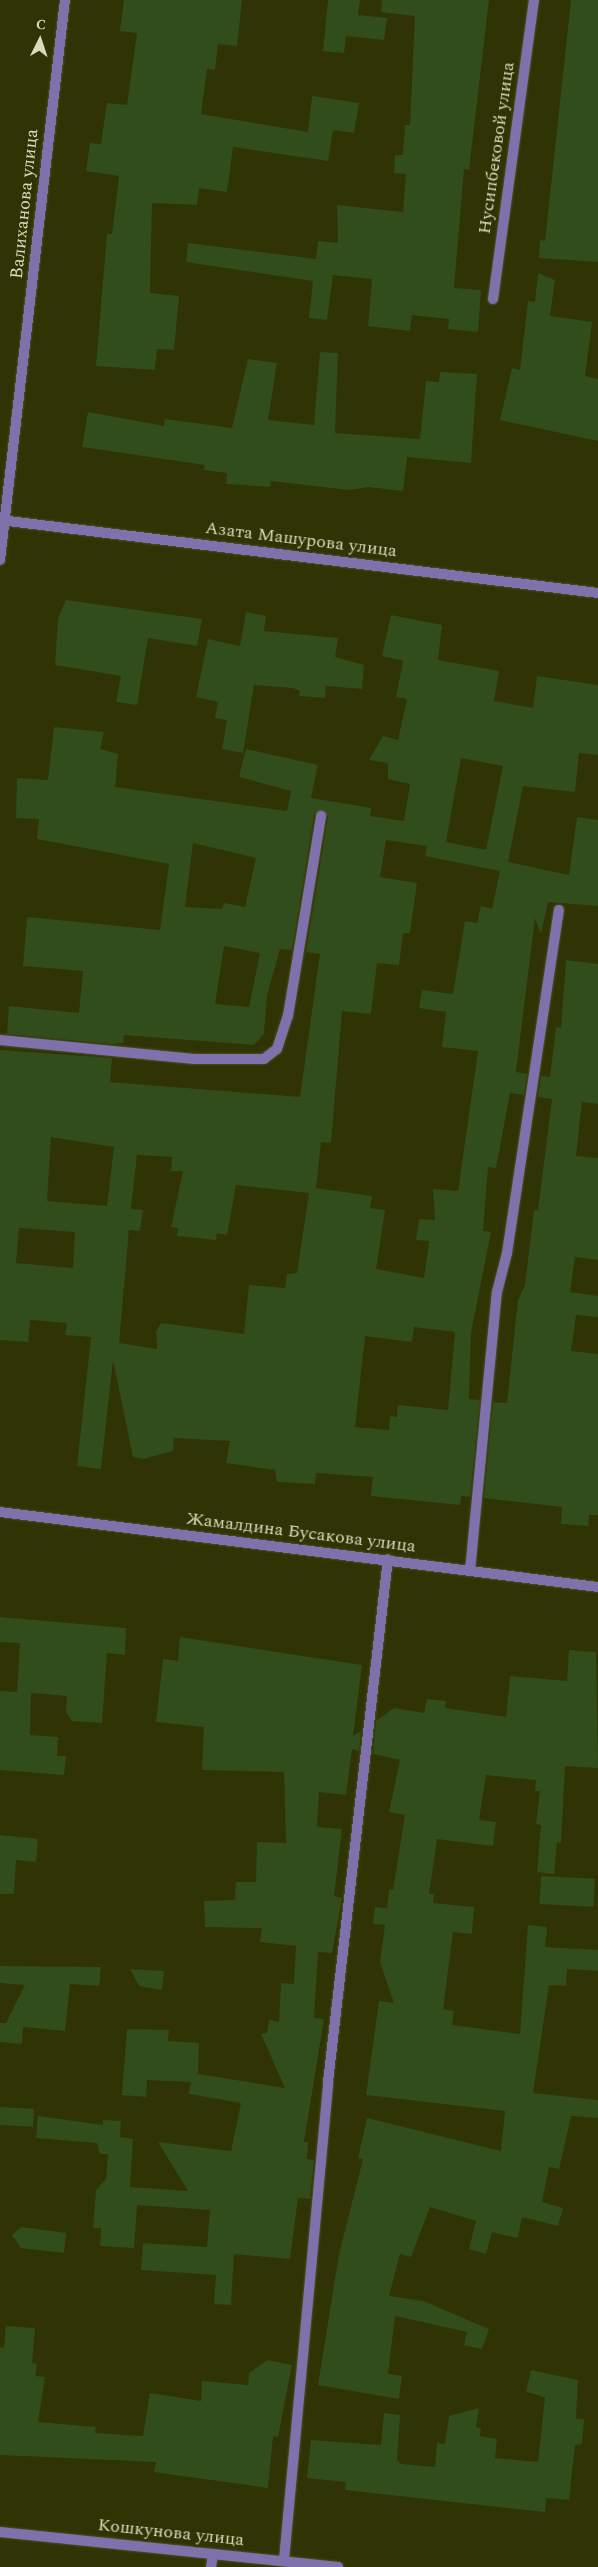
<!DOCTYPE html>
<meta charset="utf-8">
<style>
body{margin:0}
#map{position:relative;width:598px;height:2567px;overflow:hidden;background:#303303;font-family:Spectral,serif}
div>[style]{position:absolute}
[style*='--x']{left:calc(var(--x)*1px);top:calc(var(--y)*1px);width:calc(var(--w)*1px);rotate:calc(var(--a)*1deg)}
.building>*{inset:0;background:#314d1c;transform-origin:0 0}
.roads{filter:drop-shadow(0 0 1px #4e5124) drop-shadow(0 0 1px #4e5124)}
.lane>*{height:10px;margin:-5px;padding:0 5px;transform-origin:5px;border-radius:5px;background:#7f72ac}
.street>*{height:10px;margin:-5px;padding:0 5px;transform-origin:5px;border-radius:5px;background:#7f72ac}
span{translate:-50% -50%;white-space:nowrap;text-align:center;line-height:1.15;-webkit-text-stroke:5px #303303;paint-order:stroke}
.street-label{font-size:18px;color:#d8dcbd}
.north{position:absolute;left:15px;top:15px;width:50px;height:50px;-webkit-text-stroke:4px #303303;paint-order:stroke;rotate:4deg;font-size:14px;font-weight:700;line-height:20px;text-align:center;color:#d8dcbd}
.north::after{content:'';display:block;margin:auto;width:18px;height:22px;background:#d8dcbd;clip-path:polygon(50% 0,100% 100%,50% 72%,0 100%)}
</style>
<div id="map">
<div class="building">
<div style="clip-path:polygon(124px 0,242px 0,237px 46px,218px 44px,215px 70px,207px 69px,201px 114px,308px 132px,312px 96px,359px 103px,354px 133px,333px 130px,328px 161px,233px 147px,227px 192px,199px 188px,197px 205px,152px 203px,150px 293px,179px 296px,174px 350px,157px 349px,155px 370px,96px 366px,107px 234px,112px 234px,119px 176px,86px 171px,90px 143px,101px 144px,107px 103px,127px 105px,137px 33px,120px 31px)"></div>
<div style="clip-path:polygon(328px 0,360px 0,358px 15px,387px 18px,384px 40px,346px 36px,344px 53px,323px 51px)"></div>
<div style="clip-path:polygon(382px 0,489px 0,469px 170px,464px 169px,454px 288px,481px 290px,478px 332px,448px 329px,449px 319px,412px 315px,410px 331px,368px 326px,372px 279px,333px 275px,327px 320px,309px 318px,313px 281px,186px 262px,188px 243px,316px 259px,318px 241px,338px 243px,337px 205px,403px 212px,406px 174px,394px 173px,395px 155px,403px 155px,405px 125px,410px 125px,415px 16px,381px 12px)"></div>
<div style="clip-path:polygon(571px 0,598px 0,598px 262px,539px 258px,540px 240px,545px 241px)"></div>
<div style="clip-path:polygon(538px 273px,555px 280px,550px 316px,592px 322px,585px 376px,598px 379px,598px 441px,500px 420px,512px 368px,520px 370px,528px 301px,535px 302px)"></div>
<div style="clip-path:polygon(320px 352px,338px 353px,335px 433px,420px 439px,426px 381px,439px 382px,440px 372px,477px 374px,471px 463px,407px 457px,403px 491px,368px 487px,349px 490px,271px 481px,270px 487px,226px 484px,227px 473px,204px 470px,205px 465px,82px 447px,88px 412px,164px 426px,165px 419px,232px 428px,248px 359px,277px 363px,268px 420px,314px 425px)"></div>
<div style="clip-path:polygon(66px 600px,202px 619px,197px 646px,148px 638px,137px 705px,116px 702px,121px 676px,55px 665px,58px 618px)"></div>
<div style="clip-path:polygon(246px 612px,266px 616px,264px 631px,338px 638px,335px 657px,364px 665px,362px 689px,326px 686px,325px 698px,299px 696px,300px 691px,293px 688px,254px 685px,243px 753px,222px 749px,227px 720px,215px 718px,218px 702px,196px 697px,208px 639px,240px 646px)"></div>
<div style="clip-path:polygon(evenodd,391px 615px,442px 625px,438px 660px,499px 671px,494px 701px,533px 708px,537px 676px,598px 685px,598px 755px,579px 753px,575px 792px,523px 786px,508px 862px,569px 875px,577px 817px,598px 820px,598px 906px,548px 902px,541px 934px,535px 918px,516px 1072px,527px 1074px,524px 1095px,510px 1093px,496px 1168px,488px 1167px,483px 1231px,491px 1232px,471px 1333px,469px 1399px,480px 1400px,470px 1497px,461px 1496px,460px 1505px,371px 1496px,373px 1477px,316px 1473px,315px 1484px,277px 1482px,275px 1470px,226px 1463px,230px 1441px,174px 1438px,173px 1451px,143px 1459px,133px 1457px,113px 1360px,101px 1469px,77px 1466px,91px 1337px,65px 1335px,67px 1323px,30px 1320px,28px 1342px,0 1340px,0 1050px,112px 1058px,110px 1082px,300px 1097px,320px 954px,306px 952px,328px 817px,322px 809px,314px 815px,292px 950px,280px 949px,267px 995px,264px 1034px,254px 1045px,124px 1035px,123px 1043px,113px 1044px,7px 1034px,9px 1006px,79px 1013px,83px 971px,23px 966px,27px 917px,160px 930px,169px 864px,37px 839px,39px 819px,16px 818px,17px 778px,48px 780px,54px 727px,104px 732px,100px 749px,118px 754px,115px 787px,287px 811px,291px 791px,239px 777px,246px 749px,318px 765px,311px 798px,371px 808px,370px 816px,404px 821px,410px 784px,388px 779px,388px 763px,369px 760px,383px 736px,398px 740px,407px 699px,396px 697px,403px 661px,382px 656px,391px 615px,461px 758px,503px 766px,486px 850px,446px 842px,461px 758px,391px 615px,386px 840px,427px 846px,425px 856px,500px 871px,492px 909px,481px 906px,477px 923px,465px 921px,453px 994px,422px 990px,419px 1008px,446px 1012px,442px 1047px,478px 1051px,458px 1191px,433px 1189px,435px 1220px,419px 1219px,416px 1240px,429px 1241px,424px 1278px,376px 1269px,385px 1210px,370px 1208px,372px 1196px,316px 1188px,321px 1142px,331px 1143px,342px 1011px,371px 1014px,377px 963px,399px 965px,403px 933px,410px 933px,417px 883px,380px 877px,386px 840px,391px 615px,193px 843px,256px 858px,245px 907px,224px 903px,222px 909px,185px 907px,193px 843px,391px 615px,224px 946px,260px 953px,249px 1007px,215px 1004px,224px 946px,391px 615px,51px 1137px,114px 1147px,107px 1206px,47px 1201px,51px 1137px,391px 615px,137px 1155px,172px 1157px,171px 1171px,183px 1171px,171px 1227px,178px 1228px,177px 1236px,216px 1240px,217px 1233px,227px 1235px,236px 1185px,309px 1193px,297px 1273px,287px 1274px,285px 1288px,249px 1285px,244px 1334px,161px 1323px,156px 1331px,157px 1349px,119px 1343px,129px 1230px,140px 1231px,143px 1210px,131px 1209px,137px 1155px,391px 615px,19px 1228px,75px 1232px,73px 1268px,16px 1263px,19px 1228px,391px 615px,414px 1327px,455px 1332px,448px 1410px,398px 1405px,397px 1417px,390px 1416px,389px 1430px,355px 1427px,365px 1336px,412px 1342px,414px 1327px)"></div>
<div style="clip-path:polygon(566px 960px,598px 964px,598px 1104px,582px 1102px,576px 1156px,598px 1158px,598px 1260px,575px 1257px,570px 1292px,598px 1296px,598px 1317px,576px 1315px,571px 1351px,598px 1354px,598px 1515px,589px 1515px,588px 1526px,561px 1524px,562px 1507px,484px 1498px,493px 1402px,507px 1403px,518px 1300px,525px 1285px,534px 1210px,538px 1210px,552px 1099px,538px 1097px,541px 1076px,550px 1077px,556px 1027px,561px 1028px)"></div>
<div style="clip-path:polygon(0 1617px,126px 1628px,125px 1655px,107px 1653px,102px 1723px,72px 1721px,66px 1712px,67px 1696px,22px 1692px,31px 1693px,30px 1735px,58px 1737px,57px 1756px,66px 1756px,64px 1775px,0 1770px,0 1691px,17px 1692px,20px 1643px,0 1642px)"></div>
<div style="clip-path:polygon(180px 1637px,362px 1665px,353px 1736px,361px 1731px,359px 1751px,352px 1749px,346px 1795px,319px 1792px,317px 1827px,342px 1829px,334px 1896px,342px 1898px,332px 1953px,318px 1952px,314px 2018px,324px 2019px,304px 2142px,308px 2142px,307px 2159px,314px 2160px,310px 2199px,298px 2198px,290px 2259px,234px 2254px,231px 2305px,214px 2304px,216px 2275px,141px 2270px,143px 2243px,207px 2247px,210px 2210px,137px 2205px,134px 2248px,100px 2246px,101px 2228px,93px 2228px,96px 2190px,106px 2179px,108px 2154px,100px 2154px,97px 2143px,36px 2138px,38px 2116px,103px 2125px,103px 2120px,121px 2121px,120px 2137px,133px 2139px,130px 2187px,188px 2191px,158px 2142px,231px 2151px,241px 2103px,189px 2094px,191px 2082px,147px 2080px,146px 2097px,122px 2095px,127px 2029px,169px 2030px,168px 2041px,199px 2043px,198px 2074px,285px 2088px,261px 2034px,267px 2033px,269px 2020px,279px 2022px,281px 1983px,294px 1984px,296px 1946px,260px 1942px,262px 1928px,205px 1927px,204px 1901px,235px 1900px,236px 1882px,256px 1882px,257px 1842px,286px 1843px,284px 1772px,202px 1770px,204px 1727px,156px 1722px,163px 1659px,178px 1661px)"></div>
<div style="clip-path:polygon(569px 1650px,596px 1652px,598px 1768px,565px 1766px,561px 1843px,557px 1842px,554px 1874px,537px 1872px,541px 1825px,536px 1824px,540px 1791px,535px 1791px,536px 1780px,486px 1775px,479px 1820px,496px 1822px,493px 1846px,437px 1839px,429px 1894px,434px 1894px,433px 1903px,474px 1907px,472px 1934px,453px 1932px,443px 2009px,454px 2011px,452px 2025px,520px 2034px,528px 1925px,547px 1927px,545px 1947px,598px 1950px,598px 1971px,567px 1969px,566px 1986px,549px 1985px,533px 2093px,598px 2100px,598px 2118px,571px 2116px,559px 2169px,549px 2167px,542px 2202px,563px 2208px,558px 2226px,522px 2217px,518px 2238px,492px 2232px,486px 2254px,469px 2249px,476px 2221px,430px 2207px,411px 2257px,400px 2254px,389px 2296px,423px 2301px,489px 2329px,482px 2349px,464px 2345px,467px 2332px,395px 2316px,388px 2374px,402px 2376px,399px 2399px,318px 2385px,339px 2254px,363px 2159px,358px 2158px,367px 2118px,501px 2151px,505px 2111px,366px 2095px,379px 2001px,394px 2003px,380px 1962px,385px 1925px,373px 1924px,375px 1907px,387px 1908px,389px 1889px,393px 1890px,405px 1815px,389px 1812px,400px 1760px,373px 1754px,376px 1721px,394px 1708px,424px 1713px,427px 1699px,446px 1701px,445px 1708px,506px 1717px,510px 1676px,567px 1681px)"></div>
<div style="clip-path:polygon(0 1835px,38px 1839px,36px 1862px,16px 1860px,14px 1894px,0 1894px)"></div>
<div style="left:541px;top:1876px;width:54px;height:28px;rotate:3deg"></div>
<div style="clip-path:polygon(0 1966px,101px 1967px,99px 1986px,70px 1984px,65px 2031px,23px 2027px,22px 2044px,0 2042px,0 2023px,6px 2023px,25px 1985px,0 1983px)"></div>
<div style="clip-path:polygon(130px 1969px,164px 1971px,162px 1990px,139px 1986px)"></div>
<div style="left:0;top:2107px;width:34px;height:18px;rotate:3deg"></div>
<div style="clip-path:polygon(21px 2227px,66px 2233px,64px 2253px,21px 2248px,12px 2235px)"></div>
<div style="clip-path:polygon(6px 2326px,35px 2328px,32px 2363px,37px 2364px,35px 2376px,45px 2377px,38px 2422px,96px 2427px,95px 2433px,143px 2436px,150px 2393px,201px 2401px,202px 2381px,248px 2385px,249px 2373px,268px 2360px,292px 2365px,278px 2437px,273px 2436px,268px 2488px,154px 2472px,156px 2462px,0 2455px,0 2347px,4px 2348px)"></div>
<div style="clip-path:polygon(531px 2370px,578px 2380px,576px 2419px,584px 2419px,582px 2444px,575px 2445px,569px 2500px,546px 2498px,545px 2512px,345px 2490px,346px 2482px,307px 2478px,311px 2440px,381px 2445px,384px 2413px,400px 2415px,397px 2460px,401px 2464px,435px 2467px,437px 2443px,445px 2444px,449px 2416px,479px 2408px,476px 2427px,481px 2428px,480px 2436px,497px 2439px,495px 2458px,538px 2462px,545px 2397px,526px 2392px)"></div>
</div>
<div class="roads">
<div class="lane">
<div style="--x:211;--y:2567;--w:13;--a:-81"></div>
</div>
<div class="street">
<div style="--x:493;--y:299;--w:302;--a:-82.2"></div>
<div style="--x:0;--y:520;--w:602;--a:6.96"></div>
<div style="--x:0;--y:560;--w:564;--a:-83.38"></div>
<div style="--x:0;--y:1040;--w:195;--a:5.6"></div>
<div style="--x:194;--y:1059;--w:70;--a:0"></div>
<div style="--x:264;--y:1059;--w:16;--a:-38"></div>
<div style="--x:277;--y:1049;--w:35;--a:-72"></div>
<div style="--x:288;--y:1016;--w:203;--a:-80.6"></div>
<div style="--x:0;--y:1512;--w:603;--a:7.15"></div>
<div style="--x:470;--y:1571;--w:280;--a:-84.5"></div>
<div style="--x:497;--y:1292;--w:40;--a:-75.6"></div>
<div style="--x:507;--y:1253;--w:347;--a:-81.4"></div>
<div style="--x:0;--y:2532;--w:340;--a:5.9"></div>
<div style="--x:284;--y:2560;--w:480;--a:-84.7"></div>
<div style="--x:328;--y:2082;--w:526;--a:-83.46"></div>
</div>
</div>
<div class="street-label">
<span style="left:497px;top:148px;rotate:-82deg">Нусипбековой улица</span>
<span style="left:25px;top:204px;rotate:-84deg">Валиханова улица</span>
<span style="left:301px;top:540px;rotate:7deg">Азата Машурова улица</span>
<span style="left:301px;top:1533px;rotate:7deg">Жамалдина Бусакова улица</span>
<span style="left:171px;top:2533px;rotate:6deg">Кошкунова улица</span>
</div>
<div class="north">С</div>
</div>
